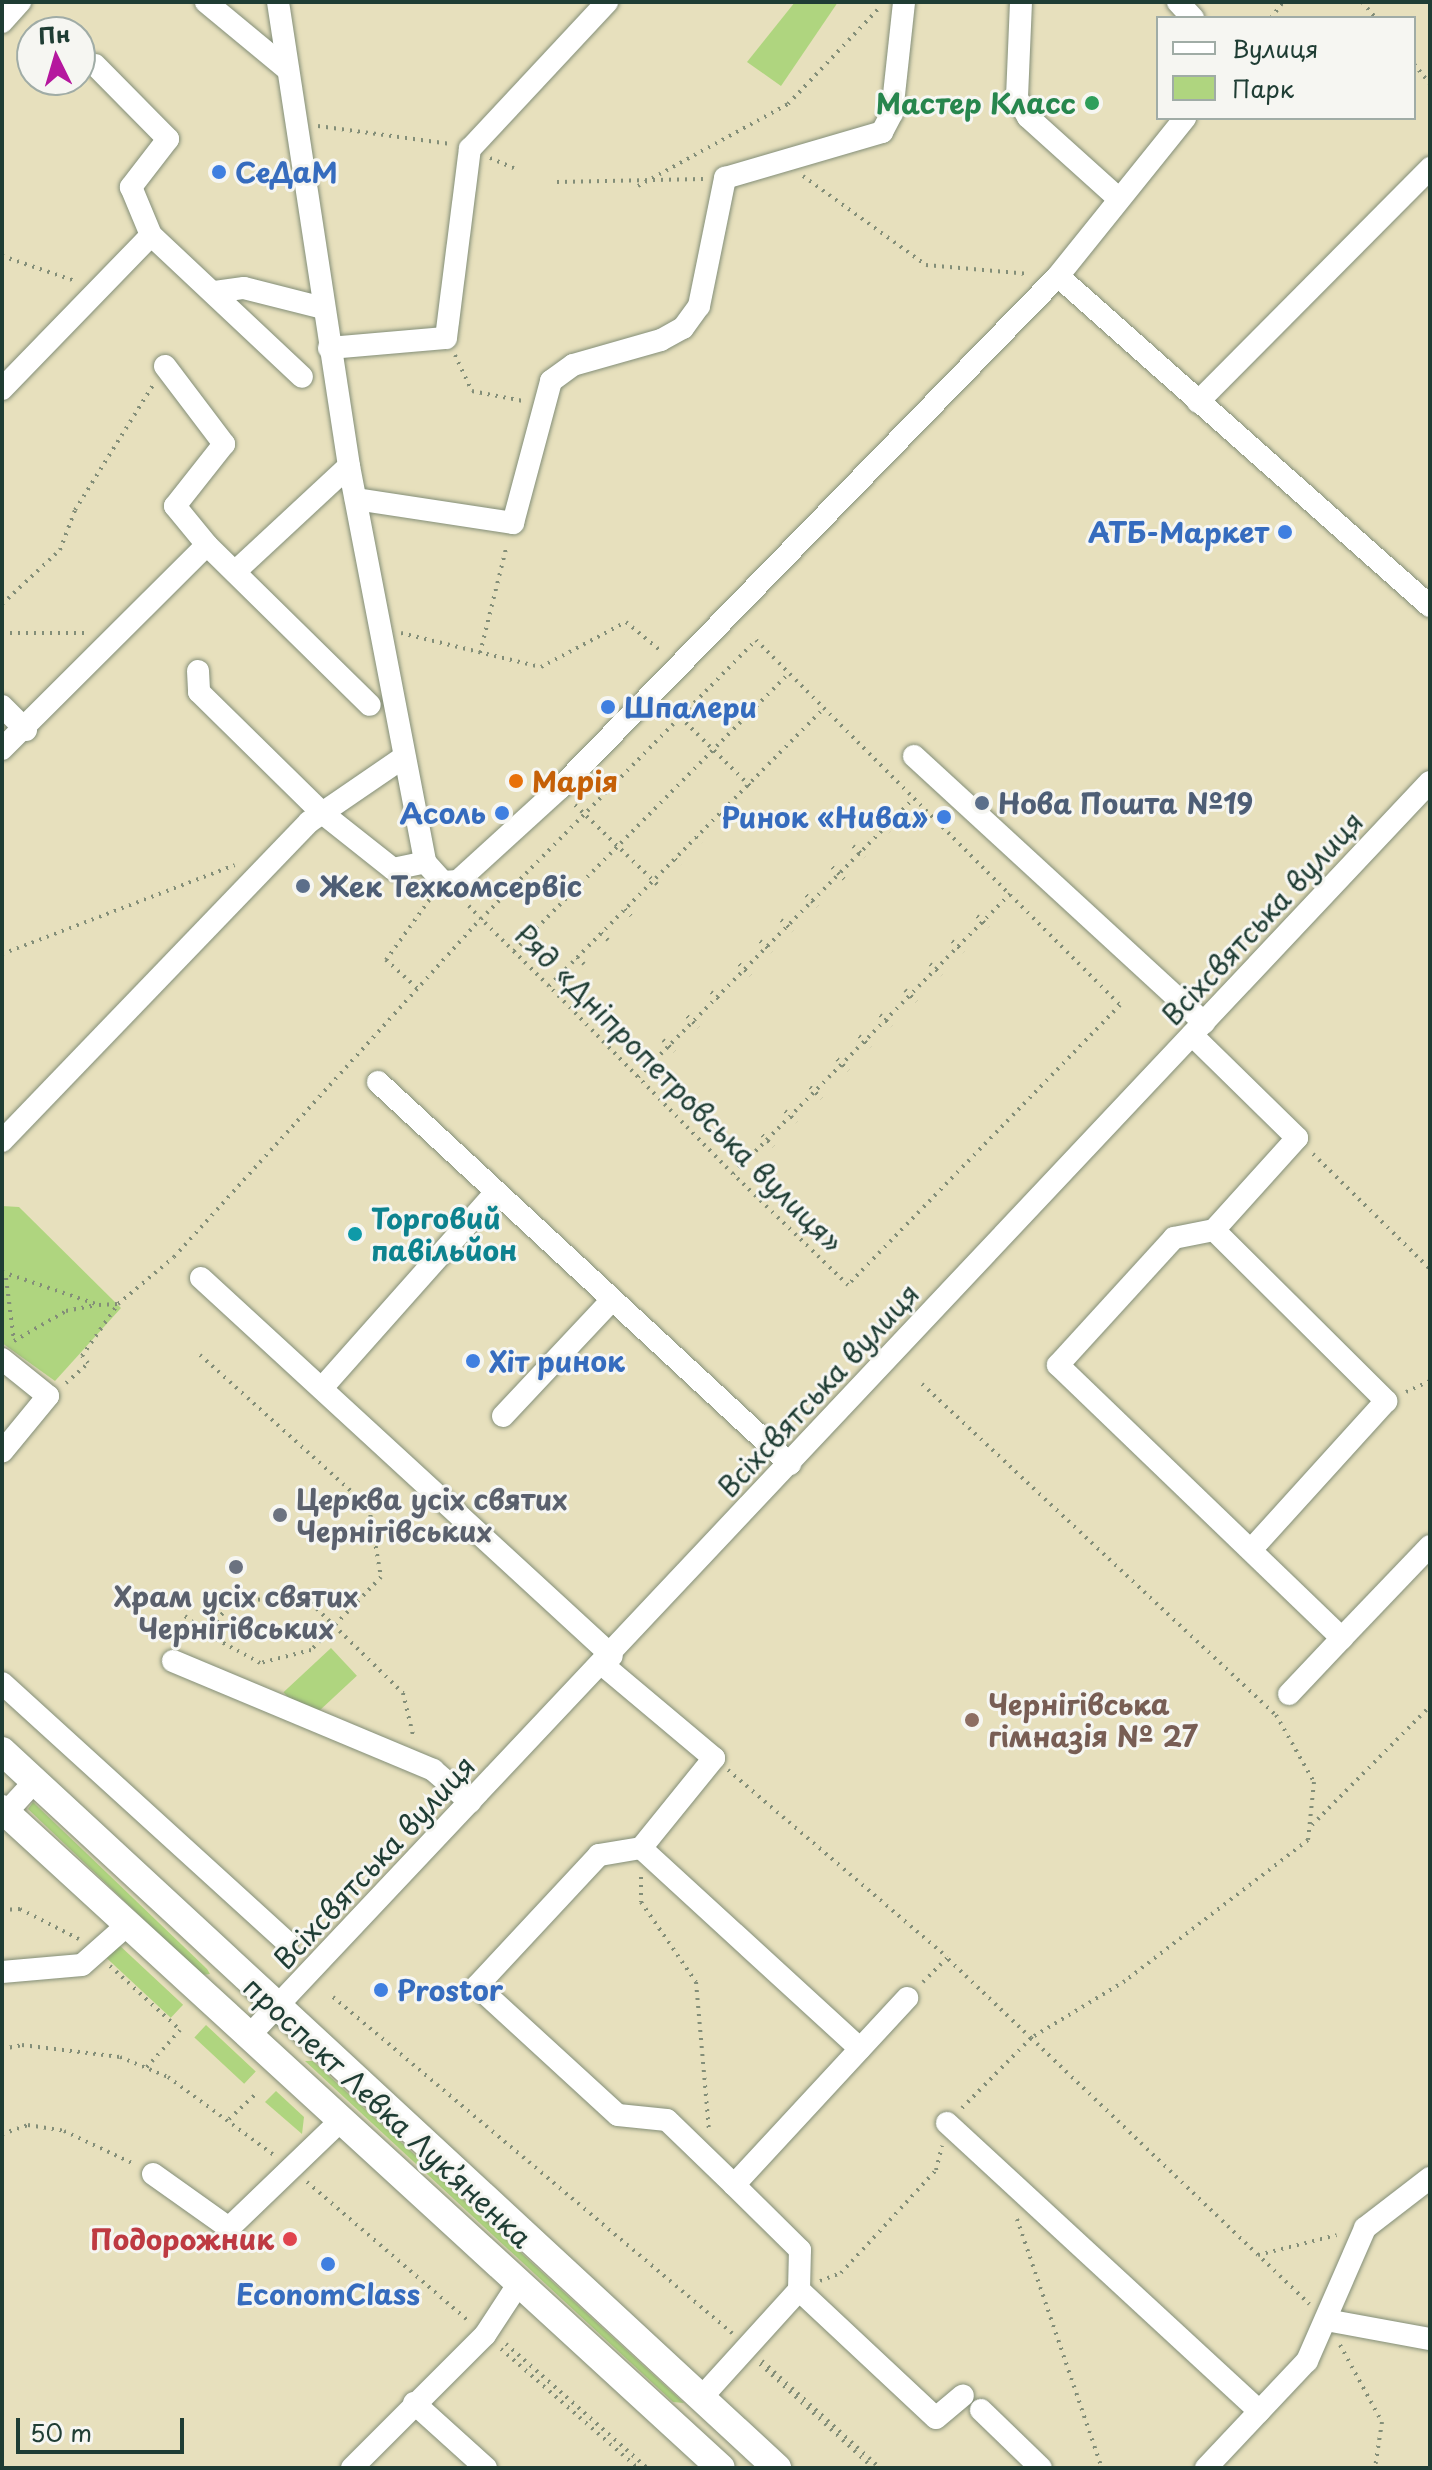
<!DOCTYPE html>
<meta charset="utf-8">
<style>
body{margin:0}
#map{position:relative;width:1432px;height:2470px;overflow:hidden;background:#e7e0bd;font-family:"Playpen Sans",sans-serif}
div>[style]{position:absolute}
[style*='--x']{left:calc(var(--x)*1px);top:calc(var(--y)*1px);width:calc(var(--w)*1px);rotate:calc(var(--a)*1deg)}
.green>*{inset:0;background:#afd57f;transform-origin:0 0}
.path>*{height:4px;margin-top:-2px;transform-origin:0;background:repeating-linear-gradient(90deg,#838e78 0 2px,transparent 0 8px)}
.roads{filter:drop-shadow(0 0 2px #838e78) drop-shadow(0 0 2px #838e78)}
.minor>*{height:22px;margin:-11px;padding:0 11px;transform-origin:11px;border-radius:11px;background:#fff}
.major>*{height:28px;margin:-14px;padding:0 14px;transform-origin:14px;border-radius:14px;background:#fff}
.dots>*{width:22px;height:22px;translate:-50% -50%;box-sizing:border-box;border:4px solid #f6f6f2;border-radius:50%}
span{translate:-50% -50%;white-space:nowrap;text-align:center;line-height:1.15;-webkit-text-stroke:6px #f6f6f2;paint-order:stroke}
.leisure-label{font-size:28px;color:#27864d;font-weight:700}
.right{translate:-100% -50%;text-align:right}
.shop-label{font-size:28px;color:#366cbe;font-weight:700}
.left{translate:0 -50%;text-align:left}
.food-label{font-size:28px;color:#c56008;font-weight:700}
.service-label{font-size:28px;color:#4e5e75;font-weight:700}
.street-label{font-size:28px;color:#1f3d34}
.culture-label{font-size:28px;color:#0d838f;font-weight:700}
.worship-label{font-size:28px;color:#5b616d;font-weight:700}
.education-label{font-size:28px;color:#785e54;font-weight:700}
.health-label{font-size:28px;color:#be3a42;font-weight:700}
.frame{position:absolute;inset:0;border:4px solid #1f3d34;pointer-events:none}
.legend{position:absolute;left:1156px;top:16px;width:260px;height:104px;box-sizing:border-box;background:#f6f6f2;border:2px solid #a0aca6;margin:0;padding:10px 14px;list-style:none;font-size:24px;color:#1f3d34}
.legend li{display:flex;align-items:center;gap:16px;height:40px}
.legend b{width:40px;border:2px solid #a0aca6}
.north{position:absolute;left:16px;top:16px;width:80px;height:80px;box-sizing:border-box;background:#f6f6f2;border:2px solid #a0aca6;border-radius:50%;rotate:355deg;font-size:22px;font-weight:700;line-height:32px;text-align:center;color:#1f3d34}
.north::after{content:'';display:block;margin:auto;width:28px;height:36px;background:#b5179e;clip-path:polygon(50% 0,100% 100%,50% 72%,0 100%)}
.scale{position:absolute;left:16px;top:2418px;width:168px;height:36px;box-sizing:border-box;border:4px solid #1f3d34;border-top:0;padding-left:10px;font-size:24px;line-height:28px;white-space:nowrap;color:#1f3d34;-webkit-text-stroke:6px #f6f6f2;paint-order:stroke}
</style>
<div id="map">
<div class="green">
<div style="clip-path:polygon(795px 2px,838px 2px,781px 86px,747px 62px)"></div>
<div style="clip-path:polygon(2px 1206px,19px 1207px,121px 1308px,55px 1381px,2px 1343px)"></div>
<div style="left:331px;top:1648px;width:38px;height:65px;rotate:47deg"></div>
<div style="clip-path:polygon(33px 1802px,207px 1969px,210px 1974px,202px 1975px,28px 1809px)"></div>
<div style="left:118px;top:1944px;width:89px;height:18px;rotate:43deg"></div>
<div style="left:206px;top:2025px;width:68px;height:17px;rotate:43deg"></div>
<div style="clip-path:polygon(305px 2061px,313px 2061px,684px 2403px,673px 2402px)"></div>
<div style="clip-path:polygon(276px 2091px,304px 2117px,302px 2134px,265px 2102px)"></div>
</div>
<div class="path">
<div style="--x:1362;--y:2;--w:21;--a:49"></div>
<div style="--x:1271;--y:18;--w:20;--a:-53"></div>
<div style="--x:1414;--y:64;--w:26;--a:51"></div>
<div style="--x:318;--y:126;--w:134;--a:7.7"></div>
<div style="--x:490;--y:158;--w:26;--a:23"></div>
<div style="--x:803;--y:176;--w:152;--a:35.9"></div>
<div style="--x:926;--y:265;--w:103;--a:5"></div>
<div style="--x:557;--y:182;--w:146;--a:-1.2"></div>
<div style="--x:638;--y:186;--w:171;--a:-28.7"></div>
<div style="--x:788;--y:104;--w:135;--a:-46.5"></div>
<div style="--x:2;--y:256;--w:77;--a:18.9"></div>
<div style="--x:455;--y:355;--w:40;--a:65"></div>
<div style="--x:472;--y:391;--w:52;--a:11.1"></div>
<div style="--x:2;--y:604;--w:79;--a:-43"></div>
<div style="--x:60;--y:550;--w:43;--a:-69.4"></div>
<div style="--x:75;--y:510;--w:147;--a:-58"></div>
<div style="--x:2;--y:633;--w:86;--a:0"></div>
<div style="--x:401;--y:633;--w:144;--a:13.7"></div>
<div style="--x:541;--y:667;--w:96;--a:-27.9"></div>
<div style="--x:626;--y:622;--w:47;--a:39.8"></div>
<div style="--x:480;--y:653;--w:111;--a:-76"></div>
<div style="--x:680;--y:717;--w:104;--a:44.6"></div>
<div style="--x:575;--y:805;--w:118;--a:44"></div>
<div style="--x:720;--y:813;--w:8;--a:45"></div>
<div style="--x:878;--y:821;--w:16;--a:43"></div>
<div style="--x:696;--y:837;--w:8;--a:45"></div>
<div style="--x:853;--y:846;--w:16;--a:43"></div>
<div style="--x:675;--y:859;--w:8;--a:45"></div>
<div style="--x:832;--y:867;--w:17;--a:45"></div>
<div style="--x:806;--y:895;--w:16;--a:45"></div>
<div style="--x:625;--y:909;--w:9;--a:49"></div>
<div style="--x:977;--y:916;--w:16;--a:43"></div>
<div style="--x:781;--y:920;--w:16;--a:43"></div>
<div style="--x:601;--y:933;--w:10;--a:45"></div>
<div style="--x:760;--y:941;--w:16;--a:43"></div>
<div style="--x:952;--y:941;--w:16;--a:43"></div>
<div style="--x:514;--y:951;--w:391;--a:-45.3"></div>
<div style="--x:2;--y:954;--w:249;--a:-20.9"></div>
<div style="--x:577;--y:957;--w:10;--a:45"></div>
<div style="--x:739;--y:964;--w:16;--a:45"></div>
<div style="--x:930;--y:964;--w:16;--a:43"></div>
<div style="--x:549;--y:986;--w:391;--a:-45.3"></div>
<div style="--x:417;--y:988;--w:42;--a:-137.9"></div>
<div style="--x:386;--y:960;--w:75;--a:-54.2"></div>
<div style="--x:905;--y:990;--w:16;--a:45"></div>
<div style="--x:711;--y:992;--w:15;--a:42"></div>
<div style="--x:880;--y:1015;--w:16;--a:43"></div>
<div style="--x:687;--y:1016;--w:16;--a:45"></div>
<div style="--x:859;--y:1036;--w:16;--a:43"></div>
<div style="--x:663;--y:1040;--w:16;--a:45"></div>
<div style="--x:837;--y:1059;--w:16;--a:45"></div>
<div style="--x:638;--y:1077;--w:392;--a:-45.3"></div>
<div style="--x:810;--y:1087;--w:16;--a:45"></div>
<div style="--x:785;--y:1111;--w:16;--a:43"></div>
<div style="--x:762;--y:1135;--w:16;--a:45"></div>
<div style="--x:1313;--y:1154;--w:164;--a:44.5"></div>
<div style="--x:733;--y:1174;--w:394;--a:-45.3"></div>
<div style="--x:2;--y:1272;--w:102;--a:18.8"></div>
<div style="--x:99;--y:1305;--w:18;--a:-3"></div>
<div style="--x:6;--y:1278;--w:64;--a:82.8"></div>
<div style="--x:14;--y:1341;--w:60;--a:-30"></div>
<div style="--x:66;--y:1311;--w:31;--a:-11"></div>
<div style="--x:200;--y:1355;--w:227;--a:42"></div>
<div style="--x:369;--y:1507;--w:71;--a:80.3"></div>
<div style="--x:381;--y:1577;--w:101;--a:133.8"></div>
<div style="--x:311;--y:1650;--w:53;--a:165.7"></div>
<div style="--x:260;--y:1663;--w:60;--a:-151.3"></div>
<div style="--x:66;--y:1383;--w:30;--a:-42"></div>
<div style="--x:88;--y:1363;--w:9;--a:-131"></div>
<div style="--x:82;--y:1356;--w:63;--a:-55.3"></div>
<div style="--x:118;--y:1304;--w:73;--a:-40"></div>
<div style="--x:174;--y:1257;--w:457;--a:-47.8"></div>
<div style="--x:481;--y:919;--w:392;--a:-45.4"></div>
<div style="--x:756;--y:640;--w:515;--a:45.08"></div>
<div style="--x:1120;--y:1005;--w:390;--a:134.2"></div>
<div style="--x:848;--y:1285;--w:160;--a:-136"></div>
<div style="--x:733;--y:1174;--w:263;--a:-134.4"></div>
<div style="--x:549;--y:986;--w:95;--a:-135.4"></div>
<div style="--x:481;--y:919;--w:23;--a:-133"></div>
<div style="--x:922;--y:1384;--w:485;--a:43.1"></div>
<div style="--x:1276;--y:1715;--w:77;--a:60.4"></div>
<div style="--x:1314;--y:1782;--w:58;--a:95.9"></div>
<div style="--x:1308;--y:1840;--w:231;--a:142.4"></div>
<div style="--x:1125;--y:1981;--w:110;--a:148.8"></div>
<div style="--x:1031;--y:2038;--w:116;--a:-136.4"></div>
<div style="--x:947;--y:1958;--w:34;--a:135"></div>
<div style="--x:1406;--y:1392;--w:26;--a:-25"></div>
<div style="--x:185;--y:1616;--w:28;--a:39"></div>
<div style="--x:207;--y:1634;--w:45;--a:-53.1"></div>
<div style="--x:234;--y:1598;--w:77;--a:3.7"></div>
<div style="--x:311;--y:1603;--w:129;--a:44.4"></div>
<div style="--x:403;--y:1693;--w:47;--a:76.6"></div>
<div style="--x:728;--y:1770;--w:288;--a:40.5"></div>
<div style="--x:1312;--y:1825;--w:168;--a:-45.2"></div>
<div style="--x:641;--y:1877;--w:25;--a:90"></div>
<div style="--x:641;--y:1902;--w:97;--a:55.5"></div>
<div style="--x:696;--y:1982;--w:150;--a:85"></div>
<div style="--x:2;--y:1910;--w:18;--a:-3"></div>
<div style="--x:20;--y:1909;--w:66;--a:27"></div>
<div style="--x:110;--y:1966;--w:95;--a:42.4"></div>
<div style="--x:180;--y:2030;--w:51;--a:131.8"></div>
<div style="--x:333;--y:1997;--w:522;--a:40.1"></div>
<div style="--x:2;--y:2049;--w:20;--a:-11"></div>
<div style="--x:22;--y:2045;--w:99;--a:7"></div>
<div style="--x:120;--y:2057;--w:52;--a:22.6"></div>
<div style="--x:168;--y:2077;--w:133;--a:36.4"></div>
<div style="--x:962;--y:2108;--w:98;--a:-45.4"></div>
<div style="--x:1031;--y:2038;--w:385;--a:43.7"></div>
<div style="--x:229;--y:2119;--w:35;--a:-43"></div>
<div style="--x:2;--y:2134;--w:28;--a:-19"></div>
<div style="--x:28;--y:2125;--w:36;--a:9"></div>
<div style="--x:64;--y:2131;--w:77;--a:25.2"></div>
<div style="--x:307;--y:2182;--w:215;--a:40.7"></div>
<div style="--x:1017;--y:2219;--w:263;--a:71.2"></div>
<div style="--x:1258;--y:2255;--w:81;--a:-14.2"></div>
<div style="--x:820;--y:2281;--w:22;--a:-21"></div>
<div style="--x:841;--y:2273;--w:140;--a:-47.3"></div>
<div style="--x:936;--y:2170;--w:25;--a:-76"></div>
<div style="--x:506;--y:2344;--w:188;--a:41.3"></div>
<div style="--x:1340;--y:2345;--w:88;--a:61.4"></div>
<div style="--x:1382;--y:2422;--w:47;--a:98.7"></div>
<div style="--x:501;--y:2349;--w:181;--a:41"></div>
<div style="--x:762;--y:2361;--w:159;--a:42.2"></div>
<div style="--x:760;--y:2364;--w:154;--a:42.6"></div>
</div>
<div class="roads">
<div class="minor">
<div style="--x:206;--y:2;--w:105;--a:39.6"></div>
<div style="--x:278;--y:2;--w:469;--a:81.3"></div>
<div style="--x:349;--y:466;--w:403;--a:79.1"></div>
<div style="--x:425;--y:862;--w:27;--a:48"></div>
<div style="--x:443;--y:882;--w:15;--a:-4"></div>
<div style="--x:458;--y:881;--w:138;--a:-42.4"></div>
<div style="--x:560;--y:788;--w:714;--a:-45.79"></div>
<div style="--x:1058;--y:276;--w:497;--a:41.6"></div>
<div style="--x:1021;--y:2;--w:96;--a:92.4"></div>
<div style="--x:1017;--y:98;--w:22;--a:60"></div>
<div style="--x:1028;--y:117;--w:121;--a:42"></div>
<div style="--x:1178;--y:2;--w:22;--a:47"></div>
<div style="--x:2;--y:22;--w:27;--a:-48"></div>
<div style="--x:95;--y:65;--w:104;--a:45.4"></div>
<div style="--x:168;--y:139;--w:61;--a:127.6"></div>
<div style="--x:131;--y:187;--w:52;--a:67.4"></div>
<div style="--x:1058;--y:276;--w:203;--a:-51.2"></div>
<div style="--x:215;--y:292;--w:29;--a:-8"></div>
<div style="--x:244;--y:288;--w:81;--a:14.2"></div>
<div style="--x:329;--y:348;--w:117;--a:-4.9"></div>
<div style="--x:446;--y:338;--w:191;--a:-82.8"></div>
<div style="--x:470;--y:149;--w:201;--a:-47"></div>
<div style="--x:165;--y:366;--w:98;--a:52.9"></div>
<div style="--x:224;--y:444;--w:79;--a:128.3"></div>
<div style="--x:175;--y:506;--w:50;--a:50.6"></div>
<div style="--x:2;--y:389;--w:214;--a:-45.9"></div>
<div style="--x:151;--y:235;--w:207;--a:43.2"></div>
<div style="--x:1198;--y:402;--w:330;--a:-45.2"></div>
<div style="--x:356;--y:499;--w:159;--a:8.7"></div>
<div style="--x:513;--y:523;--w:147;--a:-75"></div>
<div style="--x:551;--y:381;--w:27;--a:-36"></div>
<div style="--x:573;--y:365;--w:91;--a:-15.9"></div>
<div style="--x:661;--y:340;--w:25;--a:-29"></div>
<div style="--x:683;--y:328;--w:27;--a:-54"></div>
<div style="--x:699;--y:306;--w:131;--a:-78.5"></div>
<div style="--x:725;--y:178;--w:164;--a:-16.3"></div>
<div style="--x:882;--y:132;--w:21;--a:-62"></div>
<div style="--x:892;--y:113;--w:112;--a:-83.8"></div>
<div style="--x:238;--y:569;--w:151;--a:-42.9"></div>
<div style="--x:198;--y:671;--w:21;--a:87"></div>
<div style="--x:199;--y:692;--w:171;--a:44.5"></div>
<div style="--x:321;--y:812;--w:92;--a:38.4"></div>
<div style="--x:393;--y:869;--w:33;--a:-12"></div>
<div style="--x:2;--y:706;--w:34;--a:45"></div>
<div style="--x:2;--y:749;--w:289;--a:-44.9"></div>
<div style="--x:207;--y:545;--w:228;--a:44.5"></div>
<div style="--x:914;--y:756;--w:394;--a:42.6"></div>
<div style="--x:1192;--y:1035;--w:147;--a:44.4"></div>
<div style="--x:1297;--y:1138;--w:124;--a:132.1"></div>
<div style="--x:1214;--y:1230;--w:41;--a:168.7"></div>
<div style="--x:1174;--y:1238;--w:172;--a:132.4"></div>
<div style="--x:1058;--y:1365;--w:394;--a:43.9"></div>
<div style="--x:1342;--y:1638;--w:77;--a:133.4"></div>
<div style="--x:378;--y:1082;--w:562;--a:42.84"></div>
<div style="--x:2;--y:1141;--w:443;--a:-46.1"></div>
<div style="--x:309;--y:822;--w:115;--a:-34.4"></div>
<div style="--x:1214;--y:1230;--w:243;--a:44.8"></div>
<div style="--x:1386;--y:1401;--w:201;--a:132.2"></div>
<div style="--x:201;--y:1278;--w:558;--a:42.6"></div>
<div style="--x:2;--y:1359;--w:59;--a:38.8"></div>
<div style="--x:48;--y:1396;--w:72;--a:129.4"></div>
<div style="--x:322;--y:1388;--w:261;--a:-48.4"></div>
<div style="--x:503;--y:1416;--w:156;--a:-46.8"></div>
<div style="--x:1342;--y:1638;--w:127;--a:-46.3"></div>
<div style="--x:173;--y:1661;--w:282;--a:22.7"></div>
<div style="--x:433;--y:1770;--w:49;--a:40.9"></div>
<div style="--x:603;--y:1665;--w:145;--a:40"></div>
<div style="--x:714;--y:1758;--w:116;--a:129"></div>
<div style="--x:641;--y:1848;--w:43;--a:170.5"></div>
<div style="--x:599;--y:1855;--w:179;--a:133"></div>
<div style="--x:477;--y:1986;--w:191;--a:42.5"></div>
<div style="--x:618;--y:2115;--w:49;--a:5.8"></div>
<div style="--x:667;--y:2120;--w:93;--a:44.1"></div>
<div style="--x:2;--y:1683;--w:385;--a:42.3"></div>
<div style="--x:2;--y:1817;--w:49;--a:-47.5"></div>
<div style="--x:641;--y:1848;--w:297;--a:42.5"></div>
<div style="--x:2;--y:1972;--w:80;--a:-5"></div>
<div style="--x:82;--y:1965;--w:60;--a:-41.6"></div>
<div style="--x:248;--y:2037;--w:1724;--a:-46.72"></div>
<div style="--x:947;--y:2123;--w:425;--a:42.7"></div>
<div style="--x:153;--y:2174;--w:93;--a:35.4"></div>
<div style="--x:229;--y:2228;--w:154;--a:-43.9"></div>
<div style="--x:799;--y:2290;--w:40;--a:-88.6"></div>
<div style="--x:800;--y:2250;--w:93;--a:-135.4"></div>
<div style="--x:734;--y:2185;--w:255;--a:-47.2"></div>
<div style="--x:1326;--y:2320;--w:106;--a:10.4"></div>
<div style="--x:701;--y:2398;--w:146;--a:-47.8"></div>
<div style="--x:799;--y:2290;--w:187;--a:43.1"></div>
<div style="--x:936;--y:2418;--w:35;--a:-40"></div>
<div style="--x:414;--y:2403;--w:97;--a:42.1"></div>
<div style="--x:981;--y:2410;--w:83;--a:44"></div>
<div style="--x:352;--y:2468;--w:188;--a:-45"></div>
<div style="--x:485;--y:2335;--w:62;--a:-56.8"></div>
<div style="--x:1206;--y:2468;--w:147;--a:-46.7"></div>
<div style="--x:1307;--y:2361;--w:145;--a:-66.4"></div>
<div style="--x:1365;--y:2228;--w:82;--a:-37.6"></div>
</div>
<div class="major">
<div style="--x:2;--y:1751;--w:1056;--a:42.77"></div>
<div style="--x:2;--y:1809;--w:975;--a:42.51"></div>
</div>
</div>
<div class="dots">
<div style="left:1092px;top:103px;background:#2e9e5b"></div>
<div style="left:219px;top:172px;background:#3f7fe0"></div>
<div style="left:1285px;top:532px;background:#3f7fe0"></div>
<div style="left:608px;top:707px;background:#3f7fe0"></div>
<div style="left:516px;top:781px;background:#e8710a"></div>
<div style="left:982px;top:803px;background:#5c6f8a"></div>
<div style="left:502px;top:813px;background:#3f7fe0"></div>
<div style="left:944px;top:817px;background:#3f7fe0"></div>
<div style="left:303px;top:886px;background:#5c6f8a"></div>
<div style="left:355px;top:1234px;background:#0f9aa8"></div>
<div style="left:473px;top:1361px;background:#3f7fe0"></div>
<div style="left:280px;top:1515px;background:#6b7280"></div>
<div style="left:236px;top:1567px;background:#6b7280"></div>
<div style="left:972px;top:1720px;background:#8d6e63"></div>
<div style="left:381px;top:1990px;background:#3f7fe0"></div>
<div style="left:290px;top:2239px;background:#e0444e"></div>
<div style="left:328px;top:2264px;background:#3f7fe0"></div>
</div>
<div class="leisure-label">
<span class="right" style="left:1076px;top:103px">Мастер Класс</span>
</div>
<div class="shop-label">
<span class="left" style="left:235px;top:172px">СеДаМ</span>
<span class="right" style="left:1269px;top:532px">АТБ-Маркет</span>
<span class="left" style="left:624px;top:707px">Шпалери</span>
<span class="right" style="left:486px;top:813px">Асоль</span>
<span class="right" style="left:928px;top:817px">Ринок «Нива»</span>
<span class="left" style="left:489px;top:1361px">Хіт ринок</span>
<span class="left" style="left:397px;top:1990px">Prostor</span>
<span style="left:328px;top:2294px">EconomClass</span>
</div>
<div class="food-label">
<span class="left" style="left:532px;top:781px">Марія</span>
</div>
<div class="service-label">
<span class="left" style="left:998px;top:803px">Нова Пошта №19</span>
<span class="left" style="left:319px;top:886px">Жек Техкомсервіс</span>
</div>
<div class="street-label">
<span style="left:1262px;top:918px;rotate:-47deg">Всіхсвятська вулиця</span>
<span style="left:679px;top:1088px;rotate:45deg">Ряд «Дніпропетровська вулиця»</span>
<span style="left:818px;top:1390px;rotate:-47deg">Всіхсвятська вулиця</span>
<span style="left:374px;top:1862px;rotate:-47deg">Всіхсвятська вулиця</span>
<span style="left:388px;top:2112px;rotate:43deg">проспект Левка Лукʼяненка</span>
</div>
<div class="culture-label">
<span class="left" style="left:371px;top:1234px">Торговий<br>павільйон</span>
</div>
<div class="worship-label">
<span class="left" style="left:296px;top:1515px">Церква усіх святих<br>Чернігівських</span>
<span style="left:236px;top:1612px">Храм усіх святих<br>Чернігівських</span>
</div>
<div class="education-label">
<span class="left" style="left:988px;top:1720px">Чернігівська<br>гімназія № 27</span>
</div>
<div class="health-label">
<span class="right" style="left:274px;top:2239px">Подорожник</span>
</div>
<div class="frame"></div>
<ul class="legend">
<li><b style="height:10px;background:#fff"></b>Вулиця</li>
<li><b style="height:22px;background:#afd57f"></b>Парк</li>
</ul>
<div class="north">Пн</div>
<div class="scale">50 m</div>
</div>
